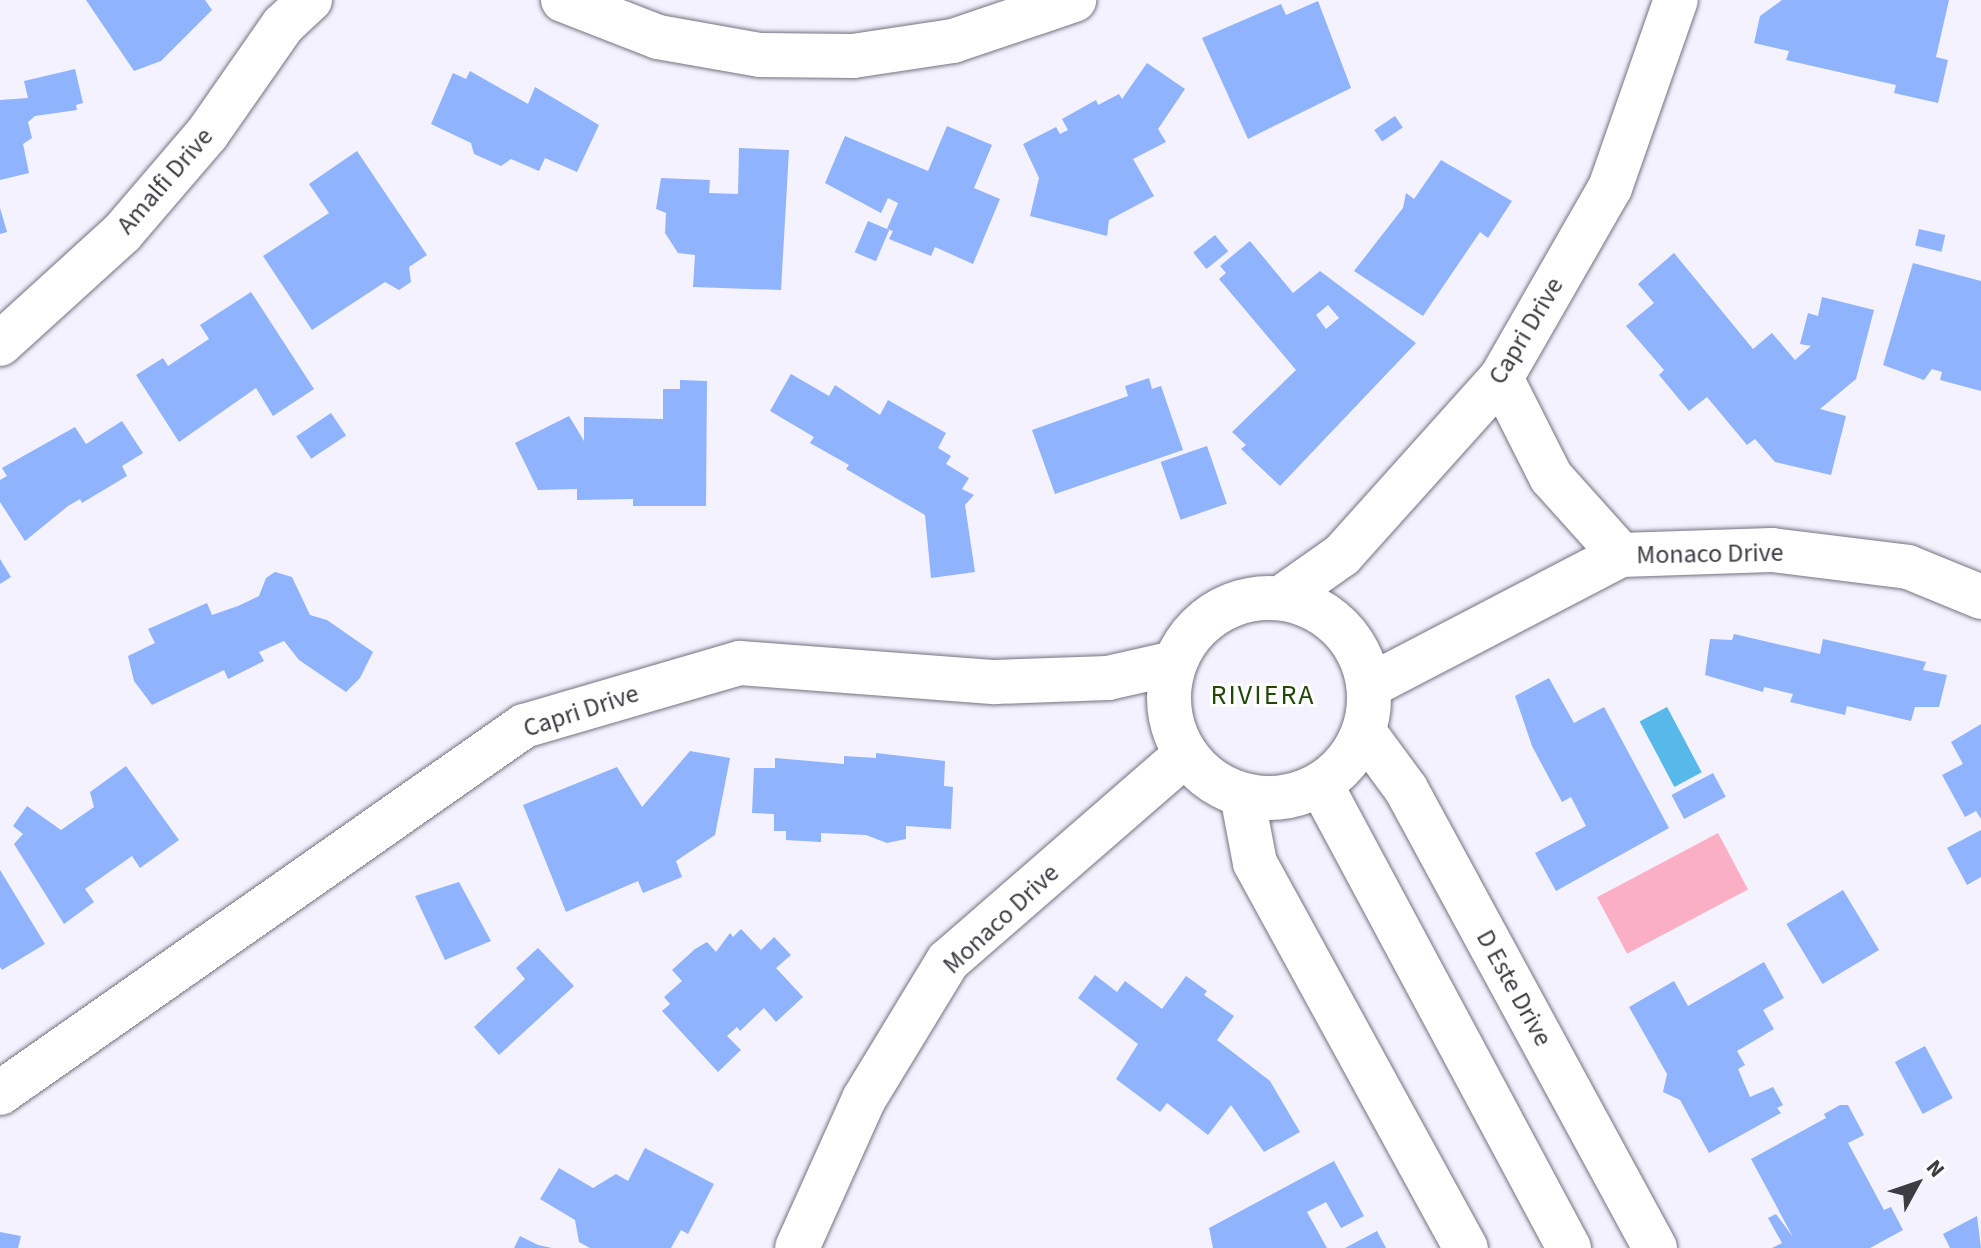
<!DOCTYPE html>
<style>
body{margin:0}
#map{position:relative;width:1981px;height:1248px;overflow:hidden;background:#f5f2ff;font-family:"Source Sans 3",sans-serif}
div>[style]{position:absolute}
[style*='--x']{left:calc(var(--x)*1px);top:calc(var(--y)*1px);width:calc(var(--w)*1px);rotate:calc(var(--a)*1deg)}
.green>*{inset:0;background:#faafc4;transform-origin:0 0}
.water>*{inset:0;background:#57b9e9;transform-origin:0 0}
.building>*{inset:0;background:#8fb3fd;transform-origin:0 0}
.roads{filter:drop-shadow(0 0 2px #757280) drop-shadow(0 0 2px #757280)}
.minor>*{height:44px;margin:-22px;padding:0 22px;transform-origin:22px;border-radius:22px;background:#fff}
.minor>.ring{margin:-22px;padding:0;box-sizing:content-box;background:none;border:44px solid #fff;border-radius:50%}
span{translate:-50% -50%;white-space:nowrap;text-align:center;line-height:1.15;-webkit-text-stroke:6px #fff;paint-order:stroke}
.street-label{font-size:26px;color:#3d3c42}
.neighbourhood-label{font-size:28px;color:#214807;letter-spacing:2px}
.north{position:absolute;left:1877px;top:1144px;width:80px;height:80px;-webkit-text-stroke:6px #fff;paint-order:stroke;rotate:50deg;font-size:22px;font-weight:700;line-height:32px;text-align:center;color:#3d3c42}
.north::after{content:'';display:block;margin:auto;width:28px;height:36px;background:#3d3c42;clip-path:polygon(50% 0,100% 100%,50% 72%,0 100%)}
</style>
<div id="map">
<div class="green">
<div style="left:1718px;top:833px;width:64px;height:137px;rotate:62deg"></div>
</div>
<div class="water">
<div style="left:1667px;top:707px;width:74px;height:31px;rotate:62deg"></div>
</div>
<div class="building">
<div style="clip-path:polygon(86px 0,205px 0,212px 10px,161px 61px,134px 71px)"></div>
<div style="clip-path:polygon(1782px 0,1949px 0,1936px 57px,1948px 60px,1938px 103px,1894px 93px,1896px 85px,1786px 60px,1789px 51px,1754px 43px,1760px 16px)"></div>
<div style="clip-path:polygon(1318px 1px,1351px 88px,1248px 139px,1202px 38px,1281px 4px,1286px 15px)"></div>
<div style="clip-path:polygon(1147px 63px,1185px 89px,1158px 129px,1166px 142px,1133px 159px,1154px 196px,1109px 220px,1107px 236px,1030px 216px,1039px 178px,1023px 144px,1056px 127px,1060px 134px,1068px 130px,1062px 119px,1096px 100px,1098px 105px,1119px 94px,1122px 99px)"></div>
<div style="clip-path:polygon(75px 69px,83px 103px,76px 105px,77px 110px,35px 116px,28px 122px,32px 138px,23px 144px,29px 173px,0 180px,0 100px,28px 98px,24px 81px)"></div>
<div style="clip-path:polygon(470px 71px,528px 104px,535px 87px,599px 125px,577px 172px,545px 158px,539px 171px,511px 159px,501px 166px,474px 154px,471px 143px,431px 124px,453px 73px,466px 79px)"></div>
<div style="left:1395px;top:116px;width:14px;height:25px;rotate:56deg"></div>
<div style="clip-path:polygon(947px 126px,992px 145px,974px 188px,1000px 199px,973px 264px,935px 247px,931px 256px,889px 239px,893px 231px,887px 229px,898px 203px,888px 198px,881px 213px,825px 183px,845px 136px,928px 171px)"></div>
<div style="clip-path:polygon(739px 148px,789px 150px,781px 290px,693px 287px,695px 255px,678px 253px,665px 233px,666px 213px,656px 209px,661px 178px,710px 180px,709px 193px,738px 194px)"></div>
<div style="clip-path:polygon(357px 151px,427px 255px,409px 267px,411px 282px,399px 290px,385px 282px,312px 330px,263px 256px,329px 213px,309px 184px)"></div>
<div style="clip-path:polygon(1441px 160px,1512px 201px,1488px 238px,1480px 232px,1423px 316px,1354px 271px,1403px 208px,1406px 193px,1414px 199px)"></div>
<div style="clip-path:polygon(0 208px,7px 232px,0 234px)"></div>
<div style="left:868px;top:221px;width:23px;height:34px;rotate:23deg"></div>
<div style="left:1919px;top:229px;width:27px;height:17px;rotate:13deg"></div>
<div style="left:1215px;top:235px;width:21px;height:28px;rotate:51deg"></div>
<div style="clip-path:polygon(evenodd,1250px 241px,1293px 293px,1320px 271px,1416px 343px,1280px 486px,1241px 449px,1246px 445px,1232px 432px,1296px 370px,1219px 279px,1226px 273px,1220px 266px,1250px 241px,1328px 305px,1339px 318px,1326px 329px,1316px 315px,1328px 305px)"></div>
<div style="clip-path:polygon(1674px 253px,1753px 349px,1772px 333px,1795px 360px,1811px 346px,1800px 344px,1808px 313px,1818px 316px,1822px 297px,1874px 310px,1856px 379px,1820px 409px,1846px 416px,1831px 475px,1775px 462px,1755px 439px,1747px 445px,1707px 397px,1689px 411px,1659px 375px,1664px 370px,1626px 326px,1654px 303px,1638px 284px)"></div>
<div style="clip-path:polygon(1913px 263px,1981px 281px,1981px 391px,1940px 380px,1942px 372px,1932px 369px,1924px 380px,1883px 365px)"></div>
<div style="clip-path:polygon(251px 292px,314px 389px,273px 416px,256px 388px,179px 442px,136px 375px,163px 358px,168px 366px,209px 339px,200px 325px)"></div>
<div style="clip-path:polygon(791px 374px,829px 396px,835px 385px,880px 415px,888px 400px,946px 433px,938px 448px,951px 456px,946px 464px,969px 478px,962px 489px,974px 495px,965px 505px,975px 572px,931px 578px,925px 515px,846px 469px,849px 465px,810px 443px,814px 437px,770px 411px)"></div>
<div style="clip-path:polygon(1149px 378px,1152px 389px,1161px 386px,1183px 450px,1055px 494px,1032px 430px,1128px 396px,1125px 386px)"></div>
<div style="clip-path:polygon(680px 380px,707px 381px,706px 506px,633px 506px,633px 499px,577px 500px,577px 489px,538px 490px,515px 443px,569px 416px,584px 441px,584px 417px,663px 419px,663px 389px,680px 389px)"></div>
<div style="left:331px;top:413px;width:27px;height:42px;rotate:56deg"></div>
<div style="clip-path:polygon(122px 421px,143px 453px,122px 466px,127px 476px,82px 503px,80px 499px,68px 506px,25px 541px,0 502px,0 480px,7px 476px,2px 468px,75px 427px,86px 444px)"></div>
<div style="left:1207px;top:446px;width:61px;height:49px;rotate:71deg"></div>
<div style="clip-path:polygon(0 559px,11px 577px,0 584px)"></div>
<div style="clip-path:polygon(275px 572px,292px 577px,310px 615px,327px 620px,373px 652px,360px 678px,346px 692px,299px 660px,284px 641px,259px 652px,264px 661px,228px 679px,224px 670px,152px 705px,134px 681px,128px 656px,155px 643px,148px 629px,207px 603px,212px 615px,238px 606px,259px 596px,266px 578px)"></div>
<div style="clip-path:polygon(1734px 634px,1820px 654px,1823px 639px,1926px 662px,1923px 670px,1947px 675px,1939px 707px,1915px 707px,1911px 721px,1847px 706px,1845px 715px,1790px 702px,1793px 694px,1764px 687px,1763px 692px,1705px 675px,1710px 639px,1732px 640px)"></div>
<div style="clip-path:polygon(1549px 678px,1574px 723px,1604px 707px,1669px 828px,1556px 891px,1535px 853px,1586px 826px,1571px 797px,1562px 802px,1532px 746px,1515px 696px)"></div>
<div style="clip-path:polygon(1981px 724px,1981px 819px,1976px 811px,1965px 817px,1942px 775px,1963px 764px,1951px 742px)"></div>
<div style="clip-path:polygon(690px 751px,730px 758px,715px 835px,676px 861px,682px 877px,643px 893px,638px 881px,566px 912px,523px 805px,617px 767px,642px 807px)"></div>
<div style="clip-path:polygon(876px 753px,945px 761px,944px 786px,953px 787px,951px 829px,906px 826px,906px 839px,887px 843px,866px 835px,821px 833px,821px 842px,786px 840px,786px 831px,774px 831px,774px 814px,752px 813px,754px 768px,775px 768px,775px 758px,844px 764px,844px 756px,876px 758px)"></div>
<div style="clip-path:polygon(126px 766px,179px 840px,140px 868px,132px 856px,85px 889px,94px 902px,64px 924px,14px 844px,23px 834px,13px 826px,27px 806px,61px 830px,94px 807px,90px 792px)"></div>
<div style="left:1713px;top:773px;width:27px;height:47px;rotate:62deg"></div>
<div style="clip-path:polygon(1981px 830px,1981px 877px,1967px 885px,1947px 848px)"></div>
<div style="clip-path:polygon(0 870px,45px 944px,2px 970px,0 967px)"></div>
<div style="clip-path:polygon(459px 882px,491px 941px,445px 960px,415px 896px)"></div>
<div style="left:1843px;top:890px;width:70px;height:66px;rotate:59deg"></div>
<div style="clip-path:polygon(741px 929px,761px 950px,774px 937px,791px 955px,776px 968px,803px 997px,776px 1022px,764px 1008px,740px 1031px,737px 1027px,727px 1036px,741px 1050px,718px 1072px,662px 1011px,670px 1004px,664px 997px,682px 981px,672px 970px,695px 949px,707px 942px,716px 952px,730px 933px,733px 937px)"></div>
<div style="clip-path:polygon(538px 948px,574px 986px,499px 1055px,474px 1027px,525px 979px,516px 968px)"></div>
<div style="clip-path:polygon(1764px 962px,1784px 998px,1763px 1010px,1774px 1029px,1737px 1051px,1745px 1065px,1738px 1069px,1750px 1097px,1773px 1087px,1783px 1105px,1777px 1108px,1781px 1113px,1709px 1153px,1680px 1100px,1663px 1092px,1667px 1074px,1629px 1007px,1674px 981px,1688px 1006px)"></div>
<div style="clip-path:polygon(1095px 975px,1117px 992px,1125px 981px,1162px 1009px,1186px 976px,1207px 991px,1204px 995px,1234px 1016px,1217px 1040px,1270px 1081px,1300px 1132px,1264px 1152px,1231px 1105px,1208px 1135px,1167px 1103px,1160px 1112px,1116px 1079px,1138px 1044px,1078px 998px)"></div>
<div style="left:1925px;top:1046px;width:59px;height:34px;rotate:62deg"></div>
<div style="clip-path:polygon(1840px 1105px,1848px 1105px,1864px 1135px,1848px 1143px,1884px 1210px,1891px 1207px,1903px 1230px,1870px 1248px,1772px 1248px,1782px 1243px,1768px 1218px,1776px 1214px,1793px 1237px,1751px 1159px,1826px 1118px,1824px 1114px)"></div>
<div style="clip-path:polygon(645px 1148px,714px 1184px,688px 1234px,681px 1230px,671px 1248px,590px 1248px,579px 1242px,575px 1220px,540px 1199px,559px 1168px,593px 1188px,616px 1174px,628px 1181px)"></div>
<div style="clip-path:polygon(1334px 1161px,1364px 1216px,1341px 1228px,1326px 1202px,1307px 1212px,1327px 1248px,1213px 1248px,1209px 1228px)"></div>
<div style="clip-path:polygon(1977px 1216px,1981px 1248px,1950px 1248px,1943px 1234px)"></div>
<div style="clip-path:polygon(1377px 1231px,1386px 1248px,1345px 1248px)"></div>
<div style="clip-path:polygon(0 1232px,21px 1236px,18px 1248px,0 1248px)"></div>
<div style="clip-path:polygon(520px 1236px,538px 1245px,552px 1248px,514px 1248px)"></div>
</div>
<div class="roads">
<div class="minor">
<div style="--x:563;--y:0;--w:102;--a:21.3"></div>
<div style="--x:658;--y:37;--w:104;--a:10"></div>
<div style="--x:760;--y:55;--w:93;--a:0.6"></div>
<div style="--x:853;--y:56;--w:101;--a:-8.5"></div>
<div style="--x:953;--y:41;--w:128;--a:-18.7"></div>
<div style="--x:0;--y:344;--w:165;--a:-42.3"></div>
<div style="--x:122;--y:233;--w:130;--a:-49.4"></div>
<div style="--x:207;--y:134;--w:133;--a:-55.1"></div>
<div style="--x:283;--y:25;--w:37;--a:-43"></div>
<div style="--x:1501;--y:378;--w:111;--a:63.2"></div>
<div style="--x:1551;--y:477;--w:105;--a:48.1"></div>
<div class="ring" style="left:1169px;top:598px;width:156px;height:156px"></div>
<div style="--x:1281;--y:598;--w:75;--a:-35.2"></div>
<div style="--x:1342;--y:555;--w:238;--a:-48.1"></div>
<div style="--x:1501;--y:378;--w:219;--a:-60.2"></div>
<div style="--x:1610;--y:188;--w:199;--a:-70.7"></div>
<div style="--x:1369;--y:686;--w:284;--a:-27.5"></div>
<div style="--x:1621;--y:555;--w:151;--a:-1.9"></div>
<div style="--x:1772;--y:550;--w:137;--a:7.1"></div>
<div style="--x:1908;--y:567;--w:79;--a:22.3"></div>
<div style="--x:1364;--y:732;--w:71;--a:53.6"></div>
<div style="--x:1406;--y:789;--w:522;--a:61.52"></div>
<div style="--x:1321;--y:785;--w:525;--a:61.82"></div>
<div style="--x:1242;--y:795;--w:69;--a:79.2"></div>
<div style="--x:1255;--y:863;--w:439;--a:61.3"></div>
<div style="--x:0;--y:1093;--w:640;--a:-35.01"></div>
<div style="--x:524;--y:726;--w:225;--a:-16.3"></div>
<div style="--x:740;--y:663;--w:256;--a:4.3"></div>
<div style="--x:995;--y:682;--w:113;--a:-2"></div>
<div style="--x:1108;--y:678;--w:68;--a:-12.8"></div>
<div style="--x:797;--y:1248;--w:163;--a:-65.8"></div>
<div style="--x:864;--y:1099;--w:162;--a:-58.7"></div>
<div style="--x:948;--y:961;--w:315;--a:-41"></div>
</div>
</div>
<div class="street-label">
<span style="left:165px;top:181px;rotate:-49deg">Amalfi Drive</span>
<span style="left:1526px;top:331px;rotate:-59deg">Capri Drive</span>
<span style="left:1710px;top:554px;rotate:-1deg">Monaco Drive</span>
<span style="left:581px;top:711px;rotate:-18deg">Capri Drive</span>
<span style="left:1001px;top:919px;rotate:-43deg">Monaco Drive</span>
<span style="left:1514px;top:988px;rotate:61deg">D Este Drive</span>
</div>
<div class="neighbourhood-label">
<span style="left:1263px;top:695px">RIVIERA</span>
</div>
<div class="north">N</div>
</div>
